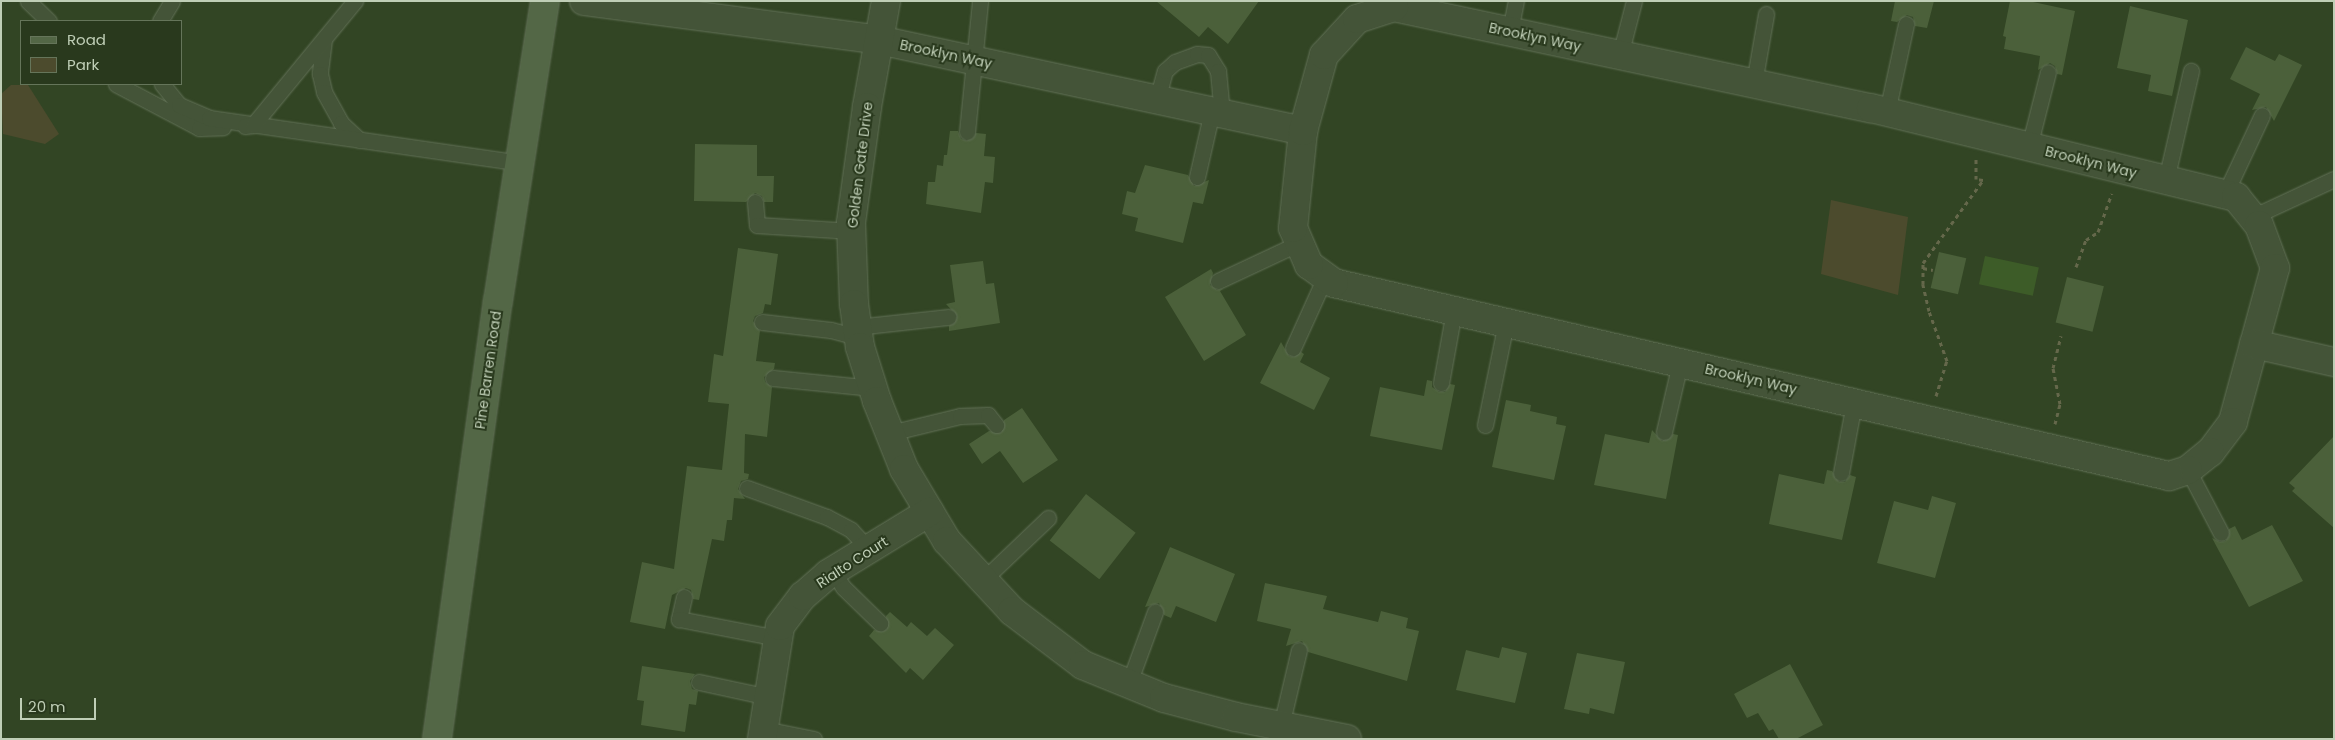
<!DOCTYPE html>
<style>
body{margin:0}
#map{position:relative;width:2335px;height:740px;overflow:hidden;background:#324524;font-family:Poppins,sans-serif}
div>[style]{position:absolute}
[style*='--x']{left:calc(var(--x)*1px);top:calc(var(--y)*1px);width:calc(var(--w)*1px);rotate:calc(var(--a)*1deg)}
.green>*{inset:0;background:#4c4b2d}
.water>*{inset:0;background:#3d5c28;transform-origin:0 0}
.building>*{inset:0;background:#4b603a;transform-origin:0 0}
.path>*{height:3px;margin-top:-1.5px;transform-origin:0;background:repeating-linear-gradient(90deg,#65684b 0 4px,transparent 0 8px)}
.roads{filter:drop-shadow(0 0 1px #627157) drop-shadow(0 0 1px #627157)}
.lane>*{height:15px;margin:-7.5px;padding:0 7.5px;transform-origin:7.5px;border-radius:7.5px;background:#445438}
.street>*{height:28px;margin:-14px;padding:0 14px;transform-origin:14px;border-radius:14px;background:#445438}
.secondary>*{height:28px;margin:-14px;padding:0 14px;transform-origin:14px;border-radius:14px;background:#536746}
span{translate:-50% -50%;white-space:nowrap;text-align:center;line-height:1.15;-webkit-text-stroke:4px #29391d;paint-order:stroke}
.street-label{font-size:14px;color:#bfceb6}
.frame{position:absolute;inset:0;border:2px solid #bfceb6;pointer-events:none}
.legend{position:absolute;left:20px;top:20px;width:162px;height:65px;box-sizing:border-box;background:#29391d;border:1px solid #65755a;margin:0;padding:6px 9px;list-style:none;font-size:15px;color:#bfceb6}
.legend li{display:flex;align-items:center;gap:10px;height:25px}
.legend b{width:25px;border:1px solid #65755a}
.scale{position:absolute;left:20px;top:698px;width:76px;height:22px;box-sizing:border-box;border:2px solid #bfceb6;border-top:0;padding-left:6px;font-size:15px;line-height:18px;white-space:nowrap;color:#bfceb6;-webkit-text-stroke:4px #29391d;paint-order:stroke}
</style>
<div id="map">
<div class="green">
<div style="clip-path:polygon(11px 85px,28px 85px,59px 134px,45px 144px,3px 134px,1px 94px)"></div>
<div style="clip-path:polygon(1831px 200px,1908px 217px,1898px 295px,1821px 274px)"></div>
</div>
<div class="water">
<div style="left:1985px;top:256px;width:55px;height:29px;rotate:12deg"></div>
</div>
<div class="building">
<div style="clip-path:polygon(1156px 1px,1259px 1px,1228px 44px,1208px 27px,1199px 37px)"></div>
<div style="clip-path:polygon(1895px 1px,1934px 1px,1927px 28px,1915px 26px,1913px 17px,1907px 15px,1897px 22px,1891px 21px)"></div>
<div style="clip-path:polygon(2010px 1px,2028px 1px,2075px 11px,2062px 75px,2057px 74px,2055px 66px,2050px 63px,2038px 70px,2040px 56px,2004px 49px,2006px 37px,2003px 36px)"></div>
<div style="clip-path:polygon(2130px 6px,2188px 20px,2172px 96px,2148px 91px,2151px 75px,2117px 68px)"></div>
<div style="clip-path:polygon(2246px 47px,2275px 61px,2279px 54px,2302px 65px,2274px 121px,2266px 107px,2252px 110px,2260px 94px,2230px 79px)"></div>
<div style="clip-path:polygon(950px 131px,958px 131px,961px 139px,967px 141px,976px 133px,986px 134px,984px 156px,995px 157px,993px 183px,985px 182px,981px 213px,926px 204px,928px 182px,935px 182px,937px 165px,943px 166px,944px 155px,947px 155px)"></div>
<div style="clip-path:polygon(695px 144px,757px 145px,757px 176px,774px 176px,773px 202px,764px 202px,762px 196px,755px 193px,746px 202px,694px 201px)"></div>
<div style="clip-path:polygon(1145px 165px,1188px 175px,1194px 186px,1209px 180px,1203px 204px,1193px 202px,1183px 243px,1135px 231px,1138px 218px,1122px 214px,1127px 191px,1135px 193px)"></div>
<div style="clip-path:polygon(738px 248px,778px 254px,771px 305px,765px 304px,763px 313px,755px 316px,753px 321px,760px 331px,756px 361px,775px 363px,774px 369px,764px 377px,765px 382px,772px 387px,767px 437px,745px 434px,744px 473px,749px 474px,748px 479px,741px 481px,738px 489px,745px 499px,734px 498px,732px 520px,727px 520px,724px 541px,712px 539px,699px 600px,693px 599px,691px 590px,686px 588px,672px 595px,665px 629px,630px 622px,642px 562px,674px 569px,687px 466px,722px 470px,729px 404px,708px 402px,714px 354px,723px 356px)"></div>
<div style="left:1939px;top:252px;width:28px;height:37px;rotate:13deg"></div>
<div style="clip-path:polygon(983px 261px,986px 284px,994px 283px,1000px 323px,949px 331px,949px 326px,957px 316px,946px 304px,955px 302px,950px 265px)"></div>
<div style="clip-path:polygon(1211px 269px,1213px 273px,1210px 285px,1217px 290px,1223px 289px,1220px 291px,1246px 335px,1204px 361px,1165px 297px)"></div>
<div style="left:2067px;top:277px;width:38px;height:47px;rotate:14deg"></div>
<div style="clip-path:polygon(1281px 342px,1289px 356px,1294px 357px,1301px 352px,1304px 354px,1300px 362px,1330px 378px,1314px 410px,1260px 383px)"></div>
<div style="clip-path:polygon(1427px 380px,1432px 381px,1432px 387px,1439px 392px,1445px 392px,1450px 384px,1455px 385px,1442px 450px,1370px 436px,1380px 387px,1424px 396px)"></div>
<div style="clip-path:polygon(1506px 400px,1531px 405px,1530px 411px,1557px 417px,1556px 424px,1566px 426px,1554px 480px,1492px 467px)"></div>
<div style="clip-path:polygon(1022px 408px,1058px 460px,1023px 483px,1000px 451px,982px 464px,969px 444px,989px 431px,1001px 433px,1004px 420px)"></div>
<div style="clip-path:polygon(1652px 430px,1662px 441px,1673px 434px,1678px 435px,1666px 499px,1594px 485px,1605px 434px,1649px 443px)"></div>
<div style="clip-path:polygon(2334px 436px,2334px 528px,2292px 491px,2295px 488px,2289px 483px)"></div>
<div style="clip-path:polygon(1827px 470px,1832px 471px,1839px 482px,1845px 482px,1850px 475px,1856px 477px,1842px 540px,1769px 524px,1779px 474px,1824px 484px)"></div>
<div style="left:1086px;top:494px;width:63px;height:59px;rotate:38deg"></div>
<div style="clip-path:polygon(1932px 496px,1956px 503px,1935px 578px,1877px 563px,1894px 501px,1928px 510px)"></div>
<div style="clip-path:polygon(2272px 525px,2303px 581px,2249px 607px,2212px 538px,2220px 542px,2226px 541px,2229px 529px,2235px 526px,2242px 540px)"></div>
<div style="clip-path:polygon(1170px 547px,1235px 574px,1216px 622px,1176px 606px,1171px 618px,1164px 615px,1159px 603px,1145px 607px)"></div>
<div style="clip-path:polygon(1265px 583px,1327px 596px,1323px 609px,1378px 622px,1381px 611px,1408px 618px,1406px 628px,1419px 631px,1407px 681px,1308px 652px,1302px 641px,1286px 646px,1291px 629px,1257px 621px)"></div>
<div style="clip-path:polygon(890px 612px,907px 627px,911px 622px,927px 636px,935px 628px,954px 645px,923px 680px,910px 668px,906px 673px,869px 636px,874px 630px,882px 632px,887px 629px,886px 616px)"></div>
<div style="clip-path:polygon(1502px 647px,1527px 653px,1515px 703px,1456px 690px,1466px 650px,1499px 658px)"></div>
<div style="clip-path:polygon(1577px 653px,1625px 662px,1614px 714px,1590px 708px,1589px 714px,1564px 709px)"></div>
<div style="clip-path:polygon(1790px 664px,1823px 725px,1796px 739px,1779px 739px,1773px 729px,1769px 731px,1758px 713px,1747px 718px,1734px 694px)"></div>
<div style="clip-path:polygon(642px 666px,695px 674px,690px 681px,692px 689px,698px 691px,696px 705px,689px 704px,685px 732px,641px 725px,644px 701px,637px 700px)"></div>
</div>
<div class="path">
<div style="--x:2076;--y:267;--w:29;--a:-70"></div>
<div style="--x:2086;--y:240;--w:14;--a:-34"></div>
<div style="--x:2098;--y:232;--w:41;--a:-70.3"></div>
<div style="--x:1923;--y:268;--w:10;--a:11"></div>
<div style="--x:1936;--y:396;--w:37;--a:-73"></div>
<div style="--x:1947;--y:361;--w:53;--a:-109.8"></div>
<div style="--x:1929;--y:311;--w:28;--a:-103"></div>
<div style="--x:1923;--y:284;--w:21;--a:-90"></div>
<div style="--x:1923;--y:263;--w:102;--a:-54.1"></div>
<div style="--x:1983;--y:180;--w:7;--a:-172"></div>
<div style="--x:1976;--y:179;--w:20;--a:-90"></div>
<div style="--x:2055;--y:424;--w:21;--a:-76"></div>
<div style="--x:2060;--y:404;--w:37;--a:-101"></div>
<div style="--x:2053;--y:368;--w:33;--a:-76"></div>
</div>
<div class="roads">
<div class="lane">
<div style="--x:28;--y:1;--w:29;--a:44"></div>
<div style="--x:160;--y:21;--w:23;--a:-59"></div>
<div style="--x:1510;--y:31;--w:31;--a:-79"></div>
<div style="--x:324;--y:39;--w:35;--a:97"></div>
<div style="--x:320;--y:74;--w:18;--a:77"></div>
<div style="--x:324;--y:92;--w:35;--a:61"></div>
<div style="--x:341;--y:123;--w:25;--a:43"></div>
<div style="--x:1620;--y:55;--w:56;--a:-75.5"></div>
<div style="--x:1754;--y:83;--w:70;--a:-80.1"></div>
<div style="--x:116;--y:84;--w:94;--a:27.9"></div>
<div style="--x:199;--y:128;--w:24;--a:-2"></div>
<div style="--x:162;--y:84;--w:27;--a:51"></div>
<div style="--x:179;--y:105;--w:33;--a:23"></div>
<div style="--x:209;--y:118;--w:315;--a:8.2"></div>
<div style="--x:1157;--y:100;--w:30;--a:-75"></div>
<div style="--x:1165;--y:71;--w:13;--a:-42"></div>
<div style="--x:1175;--y:62;--w:23;--a:-20"></div>
<div style="--x:1197;--y:54;--w:11;--a:5"></div>
<div style="--x:1208;--y:55;--w:19;--a:58"></div>
<div style="--x:1218;--y:71;--w:43;--a:84.7"></div>
<div style="--x:1887;--y:112;--w:90;--a:-77.8"></div>
<div style="--x:245;--y:126;--w:8;--a:-7"></div>
<div style="--x:253;--y:125;--w:161;--a:-50.6"></div>
<div style="--x:967;--y:132;--w:132;--a:-84.3"></div>
<div style="--x:2029;--y:147;--w:77;--a:-75.8"></div>
<div style="--x:1197;--y:177;--w:68;--a:-77.2"></div>
<div style="--x:2166;--y:180;--w:112;--a:-77.1"></div>
<div style="--x:2225;--y:194;--w:87;--a:-64.9"></div>
<div style="--x:755;--y:202;--w:23;--a:85"></div>
<div style="--x:757;--y:225;--w:95;--a:3.6"></div>
<div style="--x:2252;--y:217;--w:90;--a:-24.9"></div>
<div style="--x:1218;--y:281;--w:89;--a:-25.1"></div>
<div style="--x:762;--y:322;--w:69;--a:6.6"></div>
<div style="--x:831;--y:330;--w:28;--a:15"></div>
<div style="--x:857;--y:327;--w:92;--a:-6.3"></div>
<div style="--x:1293;--y:348;--w:78;--a:-65.7"></div>
<div style="--x:773;--y:378;--w:100;--a:5.7"></div>
<div style="--x:1441;--y:383;--w:73;--a:-79.8"></div>
<div style="--x:1485;--y:425;--w:104;--a:-78.4"></div>
<div style="--x:1664;--y:432;--w:71;--a:-76.9"></div>
<div style="--x:890;--y:433;--w:72;--a:-13.7"></div>
<div style="--x:960;--y:416;--w:28;--a:-2"></div>
<div style="--x:988;--y:415;--w:13;--a:51"></div>
<div style="--x:2188;--y:470;--w:71;--a:62.4"></div>
<div style="--x:1841;--y:473;--w:71;--a:-79.5"></div>
<div style="--x:747;--y:488;--w:85;--a:19.9"></div>
<div style="--x:827;--y:517;--w:27;--a:28"></div>
<div style="--x:851;--y:530;--w:26;--a:47"></div>
<div style="--x:833;--y:571;--w:19;--a:58"></div>
<div style="--x:843;--y:587;--w:52;--a:44.2"></div>
<div style="--x:983;--y:580;--w:90;--a:-43.6"></div>
<div style="--x:684;--y:597;--w:23;--a:103"></div>
<div style="--x:679;--y:619;--w:101;--a:10.9"></div>
<div style="--x:699;--y:682;--w:72;--a:12.1"></div>
<div style="--x:1129;--y:683;--w:76;--a:-69.9"></div>
<div style="--x:1281;--y:726;--w:78;--a:-76.7"></div>
<div style="--x:764;--y:729;--w:51;--a:11.3"></div>
</div>
<div class="street">
<div style="--x:584;--y:1;--w:298;--a:7.5"></div>
<div style="--x:879;--y:40;--w:434;--a:12.1"></div>
<div style="--x:886;--y:1;--w:108;--a:100.2"></div>
<div style="--x:867;--y:107;--w:117;--a:97.9"></div>
<div style="--x:851;--y:223;--w:81;--a:87.9"></div>
<div style="--x:854;--y:304;--w:43;--a:82.1"></div>
<div style="--x:860;--y:347;--w:57;--a:72.5"></div>
<div style="--x:877;--y:401;--w:73;--a:68.3"></div>
<div style="--x:904;--y:469;--w:84;--a:59.2"></div>
<div style="--x:947;--y:541;--w:96;--a:47.1"></div>
<div style="--x:1012;--y:611;--w:89;--a:37.3"></div>
<div style="--x:1083;--y:665;--w:87;--a:22.2"></div>
<div style="--x:1164;--y:698;--w:74;--a:14.8"></div>
<div style="--x:1236;--y:717;--w:113;--a:11.2"></div>
<div style="--x:1394;--y:7;--w:488;--a:12"></div>
<div style="--x:1871;--y:108;--w:376;--a:13.7"></div>
<div style="--x:2236;--y:197;--w:36;--a:51"></div>
<div style="--x:2259;--y:225;--w:46;--a:69.6"></div>
<div style="--x:2275;--y:268;--w:160;--a:105.3"></div>
<div style="--x:2233;--y:422;--w:38;--a:127"></div>
<div style="--x:2210;--y:452;--w:28;--a:141"></div>
<div style="--x:2188;--y:470;--w:20;--a:162"></div>
<div style="--x:2169;--y:476;--w:857;--a:-166.99"></div>
<div style="--x:1334;--y:283;--w:31;--a:-144"></div>
<div style="--x:1309;--y:265;--w:40;--a:-113.4"></div>
<div style="--x:1293;--y:228;--w:98;--a:-84.1"></div>
<div style="--x:1303;--y:131;--w:79;--a:-74.6"></div>
<div style="--x:1324;--y:55;--w:49;--a:-47.5"></div>
<div style="--x:1357;--y:19;--w:39;--a:-18"></div>
<div style="--x:2254;--y:344;--w:82;--a:12.7"></div>
<div style="--x:762;--y:739;--w:114;--a:-80.9"></div>
<div style="--x:780;--y:626;--w:38;--a:-53"></div>
<div style="--x:803;--y:596;--w:33;--a:-41"></div>
<div style="--x:828;--y:574;--w:119;--a:-31.5"></div>
</div>
<div class="secondary">
<div style="--x:437;--y:739;--w:442;--a:-82.1"></div>
<div style="--x:498;--y:301;--w:304;--a:-81.1"></div>
</div>
</div>
<div class="street-label">
<span style="left:1535px;top:37px;rotate:12deg">Brooklyn Way</span>
<span style="left:946px;top:54px;rotate:12deg">Brooklyn Way</span>
<span style="left:2091px;top:162px;rotate:14deg">Brooklyn Way</span>
<span style="left:860px;top:165px;rotate:-83deg">Golden Gate Drive</span>
<span style="left:488px;top:370px;rotate:-82deg">Pine Barren Road</span>
<span style="left:1751px;top:379px;rotate:13deg">Brooklyn Way</span>
<span style="left:852px;top:562px;rotate:-33deg">Rialto Court</span>
</div>
<div class="frame"></div>
<ul class="legend">
<li><b style="height:6px;background:#536746"></b>Road</li>
<li><b style="height:14px;background:#4c4b2d"></b>Park</li>
</ul>
<div class="scale">20 m</div>
</div>
